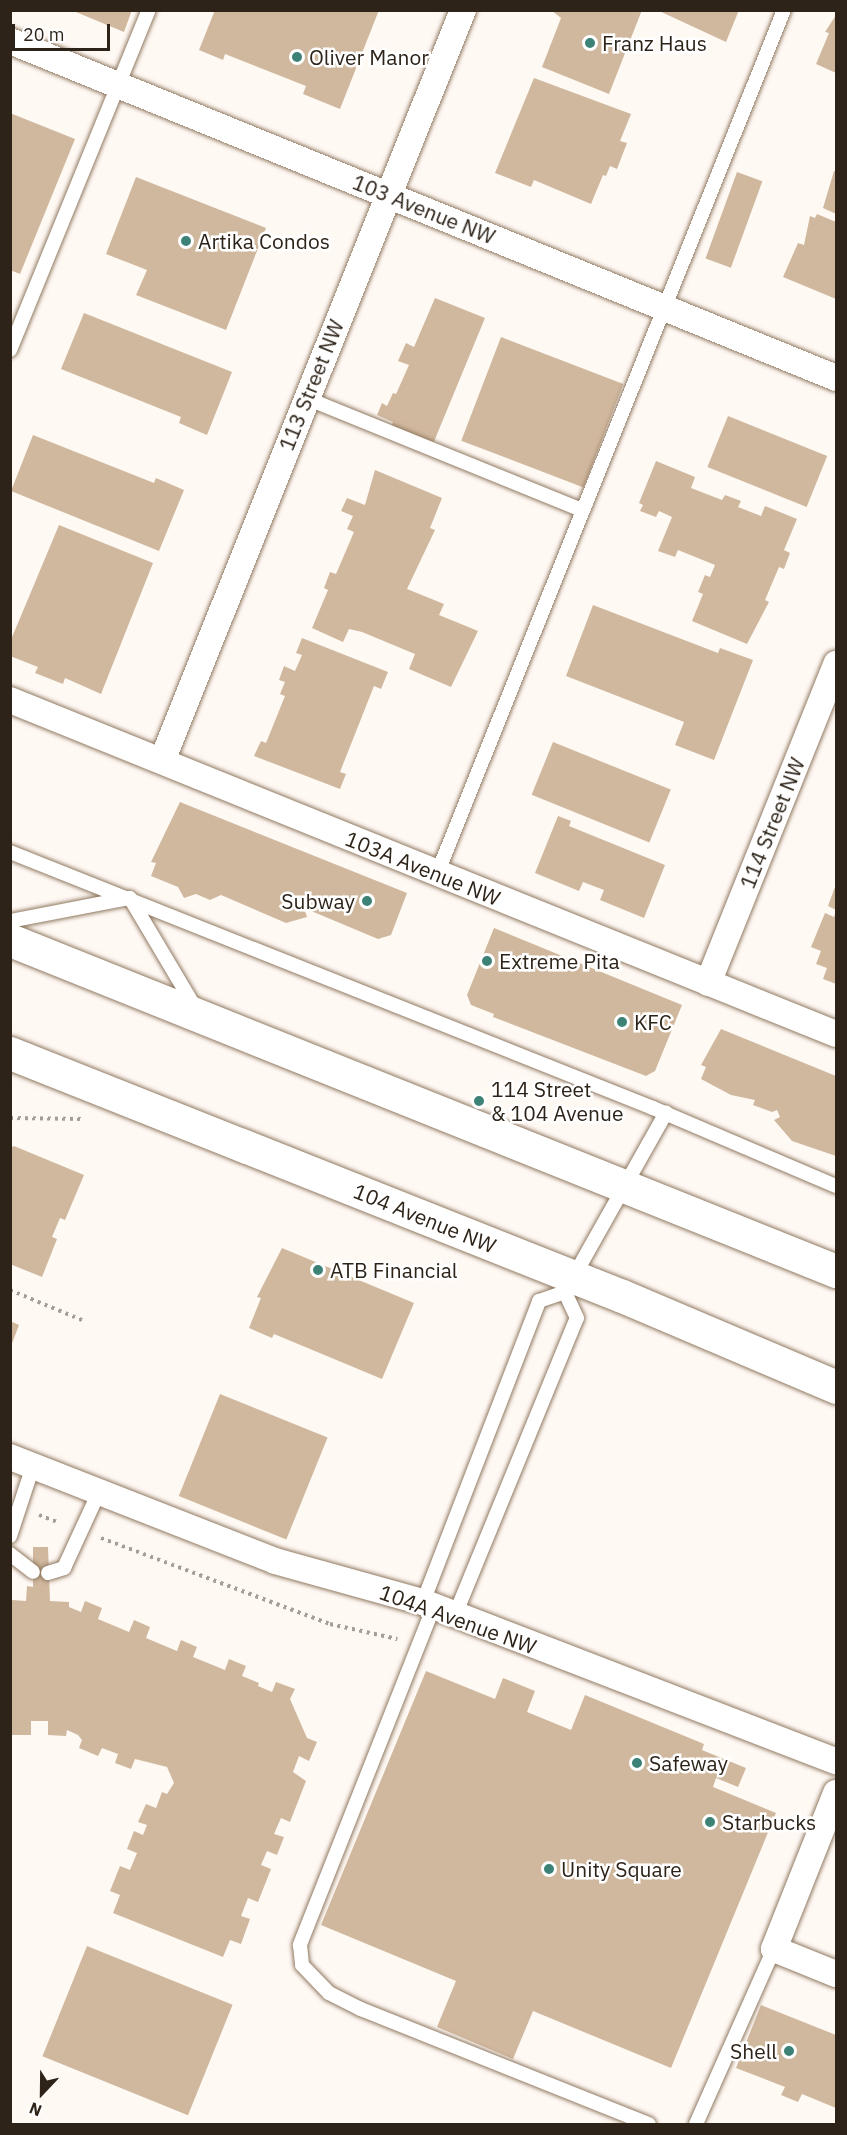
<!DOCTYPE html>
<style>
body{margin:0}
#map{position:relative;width:847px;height:2135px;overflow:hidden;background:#fff9f4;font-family:"IBM Plex Sans",sans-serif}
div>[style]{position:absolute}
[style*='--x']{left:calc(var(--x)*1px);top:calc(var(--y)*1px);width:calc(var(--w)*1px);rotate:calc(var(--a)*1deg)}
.building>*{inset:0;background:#d0b89e;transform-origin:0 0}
.path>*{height:4px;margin-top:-2px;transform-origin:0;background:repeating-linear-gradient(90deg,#a59d96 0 3px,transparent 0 7.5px)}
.roads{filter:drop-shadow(0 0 2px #917a62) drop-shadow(0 0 2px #917a62)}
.service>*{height:14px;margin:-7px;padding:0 7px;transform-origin:7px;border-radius:7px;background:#fff}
.minor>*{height:26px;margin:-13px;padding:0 13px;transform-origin:13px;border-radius:13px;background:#fff}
.secondary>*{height:33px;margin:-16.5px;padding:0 16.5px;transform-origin:16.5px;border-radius:16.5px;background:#fff}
.dots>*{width:16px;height:16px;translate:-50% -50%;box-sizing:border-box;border:3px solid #fff;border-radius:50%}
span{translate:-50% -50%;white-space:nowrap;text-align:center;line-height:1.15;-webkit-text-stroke:5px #fff;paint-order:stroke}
.poi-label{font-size:21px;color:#2d2319}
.left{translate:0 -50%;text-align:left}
.right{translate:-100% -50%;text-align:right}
.street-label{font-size:21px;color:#2d2319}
.frame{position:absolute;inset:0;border:12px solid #2d2319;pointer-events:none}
.north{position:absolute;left:12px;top:2063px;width:60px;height:60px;-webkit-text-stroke:4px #fff;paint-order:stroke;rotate:202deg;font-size:16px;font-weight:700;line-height:24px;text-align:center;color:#2d2319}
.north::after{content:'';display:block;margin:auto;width:21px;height:27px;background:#2d2319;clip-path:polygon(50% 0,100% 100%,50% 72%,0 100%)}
.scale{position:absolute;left:12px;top:24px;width:98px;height:27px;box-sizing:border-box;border:3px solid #2d2319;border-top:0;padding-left:8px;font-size:18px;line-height:21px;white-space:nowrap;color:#2d2319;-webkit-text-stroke:4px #fff;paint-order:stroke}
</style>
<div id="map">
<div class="building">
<div style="clip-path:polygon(71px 10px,132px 10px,124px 32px)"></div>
<div style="clip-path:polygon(215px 10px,379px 10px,340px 109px,303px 94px,306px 86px,225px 54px,223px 60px,199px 50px)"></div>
<div style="clip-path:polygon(551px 10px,642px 10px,609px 94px,542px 67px,561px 18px)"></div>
<div style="clip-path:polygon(657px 10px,739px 10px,726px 42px)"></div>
<div style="clip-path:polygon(836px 15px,836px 73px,816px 64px,829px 33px,825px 32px)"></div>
<div style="clip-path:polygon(534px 78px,631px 114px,620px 141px,627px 143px,617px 169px,610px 166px,606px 176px,603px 175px,591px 204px,534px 180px,531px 187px,495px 173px)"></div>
<div style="clip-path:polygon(10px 113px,75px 139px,20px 274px,10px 270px)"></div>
<div style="clip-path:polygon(834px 171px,836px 171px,836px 214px,823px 208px)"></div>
<div style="left:737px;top:172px;width:27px;height:92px;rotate:20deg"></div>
<div style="clip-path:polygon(136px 177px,266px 228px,226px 330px,136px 295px,147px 270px,106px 254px)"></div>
<div style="clip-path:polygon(817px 214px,836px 222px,836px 299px,783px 277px,798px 243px,804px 245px,810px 216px,815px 218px)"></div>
<div style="clip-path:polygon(435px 298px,485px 318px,433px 444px,391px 427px,393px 422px,377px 415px,382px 403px,387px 406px,393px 393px,396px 394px,409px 365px,398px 361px,406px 343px,414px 347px)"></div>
<div style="clip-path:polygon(84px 313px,232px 372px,207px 435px,179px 423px,181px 417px,61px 369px)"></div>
<div style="left:501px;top:337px;width:131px;height:111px;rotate:21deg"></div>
<div style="left:728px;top:416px;width:107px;height:55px;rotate:22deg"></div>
<div style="clip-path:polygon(33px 435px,154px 483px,156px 478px,184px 490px,159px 551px,11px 491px)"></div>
<div style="clip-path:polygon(656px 461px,695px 477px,691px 488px,722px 500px,725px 495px,741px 501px,738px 507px,761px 516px,765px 506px,797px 519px,784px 550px,790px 553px,784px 569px,779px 567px,765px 600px,769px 602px,747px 644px,692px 621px,703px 594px,698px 592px,705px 575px,710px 577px,715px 565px,678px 550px,675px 557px,658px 551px,672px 517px,659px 511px,656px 517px,640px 511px,643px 505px,639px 503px)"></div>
<div style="clip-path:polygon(375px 470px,442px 498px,430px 528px,435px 530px,407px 589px,444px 604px,439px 615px,478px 631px,451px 687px,409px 669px,415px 654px,362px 632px,349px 629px,343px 642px,312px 628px,328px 590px,324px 588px,330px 572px,336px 574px,354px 532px,347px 529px,353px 516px,341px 511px,347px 498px,365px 505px)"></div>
<div style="clip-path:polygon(59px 525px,153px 563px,101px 694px,65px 678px,63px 684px,35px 673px,38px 667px,10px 656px,10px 642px)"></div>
<div style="clip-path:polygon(593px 605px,718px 653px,720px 648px,753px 660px,714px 760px,675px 745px,684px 722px,566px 676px)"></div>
<div style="clip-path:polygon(302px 638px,388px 672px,381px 689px,374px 686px,340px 772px,346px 774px,340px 789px,254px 756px,261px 741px,266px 743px,285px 696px,280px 694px,285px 682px,279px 680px,284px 666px,295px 671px,302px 655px,296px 653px)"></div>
<div style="left:553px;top:742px;width:127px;height:57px;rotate:22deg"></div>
<div style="clip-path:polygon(180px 802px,407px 893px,391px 935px,378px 939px,304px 908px,307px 917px,286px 923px,221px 895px,210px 900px,196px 894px,184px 898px,178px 887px,151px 876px,156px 863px,151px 862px)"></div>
<div style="clip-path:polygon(558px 816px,571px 821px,569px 826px,665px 865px,644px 918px,600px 900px,604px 890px,583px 882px,579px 891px,535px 873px)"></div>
<div style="clip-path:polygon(836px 884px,836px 910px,828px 906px)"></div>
<div style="clip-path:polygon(836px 911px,836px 984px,823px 979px,827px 968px,816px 964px,821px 951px,811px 947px,825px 913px,834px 917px)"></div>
<div style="clip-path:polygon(494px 928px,682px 1005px,655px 1071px,646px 1076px,493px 1017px,494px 1014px,471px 1005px,467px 995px)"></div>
<div style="clip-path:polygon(721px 1029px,836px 1076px,836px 1156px,792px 1141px,774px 1120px,780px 1117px,777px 1110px,772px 1112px,753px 1105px,755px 1100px,731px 1095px,701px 1079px,706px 1067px,701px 1065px)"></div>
<div style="clip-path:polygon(14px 1146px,84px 1175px,65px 1220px,60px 1218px,52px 1237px,57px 1239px,42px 1277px,10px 1264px,10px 1148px)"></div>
<div style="clip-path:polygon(282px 1248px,414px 1303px,382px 1379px,274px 1334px,272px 1338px,249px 1328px,261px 1298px,257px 1297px)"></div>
<div style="clip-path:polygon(10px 1321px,19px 1325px,11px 1346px,10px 1346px)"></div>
<div style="left:220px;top:1394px;width:116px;height:110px;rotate:22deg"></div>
<div style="clip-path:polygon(33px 1547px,48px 1547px,50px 1601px,69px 1602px,69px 1607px,81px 1612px,85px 1601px,102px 1608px,98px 1619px,129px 1632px,134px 1620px,150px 1627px,146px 1638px,177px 1651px,181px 1640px,197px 1647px,193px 1657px,225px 1670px,229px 1659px,246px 1666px,242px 1676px,259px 1683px,258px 1686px,272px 1692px,276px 1682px,295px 1689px,290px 1699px,307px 1738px,317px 1742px,309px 1761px,299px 1756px,293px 1772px,306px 1781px,290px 1822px,281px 1818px,274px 1834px,284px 1837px,277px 1855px,267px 1851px,261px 1865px,271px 1869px,258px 1902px,248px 1898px,241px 1916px,250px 1919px,241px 1944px,230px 1940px,223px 1957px,113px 1913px,120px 1895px,110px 1891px,120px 1866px,130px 1870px,137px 1853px,127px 1849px,134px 1831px,143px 1835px,147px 1825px,138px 1822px,146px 1804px,156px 1808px,162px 1792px,167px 1794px,174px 1783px,167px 1767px,135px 1759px,131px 1769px,115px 1763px,118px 1754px,102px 1748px,98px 1756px,79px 1748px,82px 1740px,78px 1735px,67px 1730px,66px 1736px,48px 1735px,48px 1721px,31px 1721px,31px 1735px,12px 1735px,10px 1607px,12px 1600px,26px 1601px,27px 1586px,33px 1587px)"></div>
<div style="clip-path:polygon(426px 1671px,495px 1699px,503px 1678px,535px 1691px,527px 1712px,571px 1730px,585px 1695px,704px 1744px,702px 1750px,746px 1768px,738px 1787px,716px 1778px,713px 1787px,776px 1813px,671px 2068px,533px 2011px,513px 2059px,437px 2027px,456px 1981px,321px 1925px)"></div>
<div style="left:87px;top:1946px;width:157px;height:119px;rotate:22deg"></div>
<div style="clip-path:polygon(761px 2005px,836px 2035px,836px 2108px,802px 2094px,798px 2102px,781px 2095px,785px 2087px,736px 2068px)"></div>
</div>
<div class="path">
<div style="--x:10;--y:1118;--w:75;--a:0.8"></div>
<div style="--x:10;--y:1290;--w:80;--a:22.7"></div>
<div style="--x:39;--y:1515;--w:22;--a:21"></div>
<div style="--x:101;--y:1538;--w:245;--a:20.6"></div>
<div style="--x:330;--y:1624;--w:69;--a:12.6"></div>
</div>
<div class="roads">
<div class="service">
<div style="--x:10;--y:350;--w:367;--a:-67.8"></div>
<div style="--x:306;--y:398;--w:298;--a:22.1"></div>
<div style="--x:10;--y:852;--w:692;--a:21.71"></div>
<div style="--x:653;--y:1108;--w:199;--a:23.1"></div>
<div style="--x:437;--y:874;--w:931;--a:-68.12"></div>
<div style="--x:10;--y:921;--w:122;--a:-10.9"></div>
<div style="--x:130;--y:898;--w:129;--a:59.3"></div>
<div style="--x:10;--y:1536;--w:74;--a:-71.8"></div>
<div style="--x:10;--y:1554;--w:29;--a:38"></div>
<div style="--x:48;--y:1573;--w:17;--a:-17"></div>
<div style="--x:64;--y:1568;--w:84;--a:-65.3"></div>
<div style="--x:423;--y:1602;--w:323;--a:-68.9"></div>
<div style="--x:539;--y:1301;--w:28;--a:-19"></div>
<div style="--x:565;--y:1292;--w:206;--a:-60.6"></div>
<div style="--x:434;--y:1606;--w:365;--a:111.6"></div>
<div style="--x:300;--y:1945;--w:20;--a:84"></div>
<div style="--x:302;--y:1965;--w:39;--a:46"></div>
<div style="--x:329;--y:1993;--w:36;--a:27"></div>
<div style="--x:361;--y:2009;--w:310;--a:21.8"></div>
<div style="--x:455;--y:1615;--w:321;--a:-67.7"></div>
<div style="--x:577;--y:1318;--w:29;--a:-115"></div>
<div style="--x:696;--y:2124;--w:192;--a:-66"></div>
</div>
<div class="minor">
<div style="--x:10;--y:41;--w:892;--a:22.19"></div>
<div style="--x:10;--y:700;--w:891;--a:22.02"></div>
<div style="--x:162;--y:761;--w:809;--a:-68.16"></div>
<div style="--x:708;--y:983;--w:344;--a:-68.1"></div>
<div style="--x:10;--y:1457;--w:285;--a:21.4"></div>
<div style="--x:275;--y:1561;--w:154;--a:15.5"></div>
<div style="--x:423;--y:1602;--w:443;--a:21.1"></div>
<div style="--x:836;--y:1793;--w:168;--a:111.7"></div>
<div style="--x:774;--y:1949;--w:67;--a:22"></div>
</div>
<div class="secondary">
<div style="--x:10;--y:940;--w:890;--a:21.84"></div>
<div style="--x:10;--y:1053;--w:658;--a:21.66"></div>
<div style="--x:622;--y:1296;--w:233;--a:23"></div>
</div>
</div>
<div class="dots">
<div style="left:590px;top:43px;background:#3d8276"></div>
<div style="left:297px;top:57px;background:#3d8276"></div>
<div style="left:186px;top:241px;background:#3d8276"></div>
<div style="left:367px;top:901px;background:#3d8276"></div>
<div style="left:487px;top:961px;background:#3d8276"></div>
<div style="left:622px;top:1022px;background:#3d8276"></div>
<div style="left:479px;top:1101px;background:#3d8276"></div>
<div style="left:318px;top:1270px;background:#3d8276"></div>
<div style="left:637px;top:1763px;background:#3d8276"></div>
<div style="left:710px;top:1822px;background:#3d8276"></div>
<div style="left:549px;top:1869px;background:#3d8276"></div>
<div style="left:789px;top:2051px;background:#3d8276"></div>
</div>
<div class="poi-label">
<span class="left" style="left:602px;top:43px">Franz Haus</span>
<span class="left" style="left:309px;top:57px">Oliver Manor</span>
<span class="left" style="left:198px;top:241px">Artika Condos</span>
<span class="right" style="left:355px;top:901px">Subway</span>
<span class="left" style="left:499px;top:961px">Extreme Pita</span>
<span class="left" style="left:634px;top:1022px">KFC</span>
<span class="left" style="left:491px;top:1101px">114 Street<br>&amp; 104 Avenue</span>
<span class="left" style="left:330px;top:1270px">ATB Financial</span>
<span class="left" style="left:649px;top:1763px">Safeway</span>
<span class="left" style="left:722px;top:1822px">Starbucks</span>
<span class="left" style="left:561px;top:1869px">Unity Square</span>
<span class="right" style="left:777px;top:2051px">Shell</span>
</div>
<div class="street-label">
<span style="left:424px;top:209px;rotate:22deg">103 Avenue NW</span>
<span style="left:311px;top:385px;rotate:-68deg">113 Street NW</span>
<span style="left:772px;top:823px;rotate:-68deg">114 Street NW</span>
<span style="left:423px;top:868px;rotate:22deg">103A Avenue NW</span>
<span style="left:425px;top:1218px;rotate:22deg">104 Avenue NW</span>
<span style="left:458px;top:1619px;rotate:20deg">104A Avenue NW</span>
</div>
<div class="frame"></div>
<div class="north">N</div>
<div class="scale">20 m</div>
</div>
